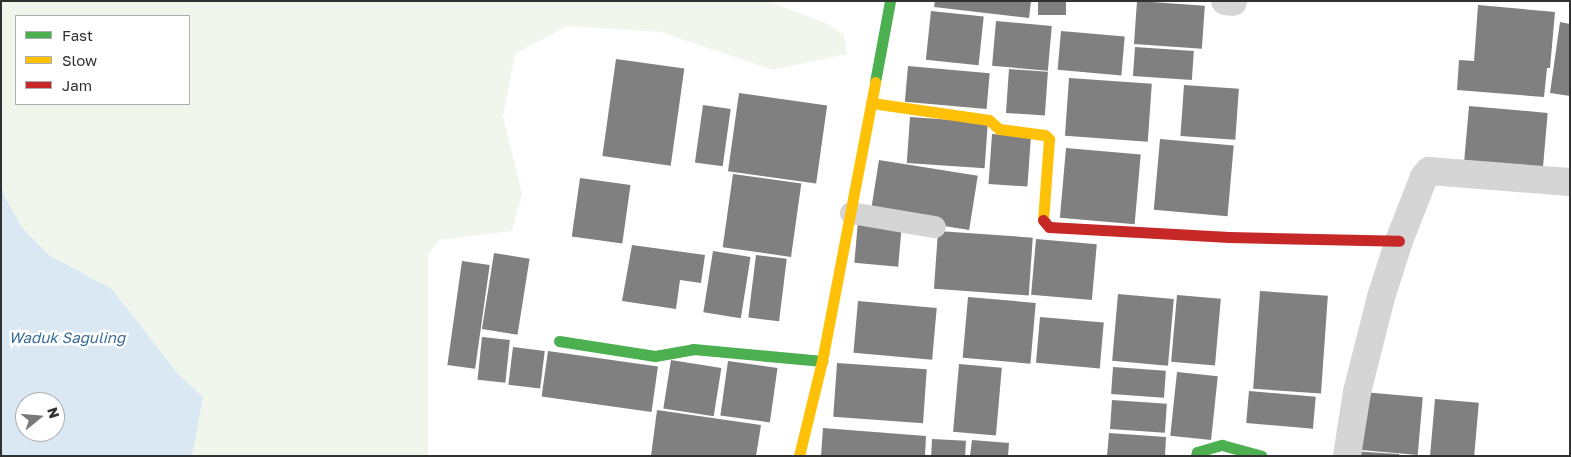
<!DOCTYPE html>
<style>
body{margin:0}
#map{position:relative;width:1571px;height:457px;overflow:hidden;background:#fff;font-family:"Golos Text",sans-serif}
div>[style]{position:absolute}
[style*='--x']{left:calc(var(--x)*1px);top:calc(var(--y)*1px);width:calc(var(--w)*1px);rotate:calc(var(--a)*1deg)}
.green>*{inset:0;background:#f1f6ed}
.water>*{inset:0;background:#dae8f4}
.building>*{inset:0;background:#808080;transform-origin:0 0}
.lane>*{height:22px;margin:-11px;padding:0 11px;transform-origin:11px;border-radius:11px;background:#d5d5d5}
.street>*{height:28px;margin:-14px;padding:0 14px;transform-origin:14px;border-radius:14px;background:#d5d5d5}
.fast>*{height:11px;margin:-5.5px;padding:0 5.5px;transform-origin:5.5px;border-radius:5.5px;background:#4caf50}
.slow>*{height:11px;margin:-5.5px;padding:0 5.5px;transform-origin:5.5px;border-radius:5.5px;background:#ffc107}
.jam>*{height:11px;margin:-5.5px;padding:0 5.5px;transform-origin:5.5px;border-radius:5.5px;background:#c62828}
span{translate:-50% -50%;white-space:nowrap;text-align:center;line-height:1.15;-webkit-text-stroke:5px #fff;paint-order:stroke}
.water-label{font-size:15px;color:#386d99;font-style:italic}
.frame{position:absolute;inset:0;border:2px solid #313131;pointer-events:none}
.legend{position:absolute;left:15px;top:15px;width:175px;height:90px;box-sizing:border-box;background:#fff;border:1px solid #adadad;margin:0;padding:6px 9px;list-style:none;font-size:15px;color:#313131}
.legend li{display:flex;align-items:center;gap:10px;height:25px}
.legend b{width:25px;border:1px solid #adadad}
.north{position:absolute;left:15px;top:392px;width:50px;height:50px;box-sizing:border-box;background:#fff;border:1px solid #adadad;border-radius:50%;rotate:73deg;font-size:14px;font-weight:700;line-height:20px;text-align:center;color:#313131}
.north::after{content:'';display:block;margin:auto;width:18px;height:22px;background:#797979;clip-path:polygon(50% 0,100% 100%,50% 72%,0 100%)}
</style>
<div id="map">
<div class="green">
<div style="clip-path:polygon(evenodd,1px 1px,768px 1px,826px 23px,844px 35px,847px 54px,773px 70px,661px 32px,567px 26px,515px 54px,503px 116px,522px 193px,512px 231px,439px 240px,428px 255px,428px 456px,192px 456px,202px 397px,178px 374px,112px 289px,49px 255px,23px 229px,5px 197px,1px 185px,1px 1px,16px 16px,189px 16px,189px 104px,16px 104px,16px 16px)"></div>
</div>
<div class="water">
<div style="clip-path:polygon(evenodd,1px 185px,5px 197px,23px 229px,49px 255px,112px 289px,178px 374px,203px 397px,192px 456px,1px 456px,1px 185px,25px 402px,55px 402px,55px 432px,25px 432px,25px 402px)"></div>
</div>
<div class="building">
<div style="clip-path:polygon(935px 1px,1031px 1px,1029px 18px,934px 7px)"></div>
<div style="left:1038px;top:1px;width:28px;height:14px"></div>
<div style="left:1137px;top:1px;width:68px;height:43px;rotate:4deg"></div>
<div style="clip-path:polygon(1478px 5px,1555px 12px,1550px 68px,1547px 68px,1544px 97px,1457px 90px,1459px 60px,1474px 61px)"></div>
<div style="left:931px;top:11px;width:53px;height:49px;rotate:6deg"></div>
<div style="left:996px;top:21px;width:56px;height:45px;rotate:5deg"></div>
<div style="clip-path:polygon(1560px 22px,1570px 24px,1570px 96px,1550px 93px)"></div>
<div style="left:1061px;top:31px;width:64px;height:39px;rotate:5deg"></div>
<div style="left:1135px;top:47px;width:59px;height:29px;rotate:4deg"></div>
<div style="left:616px;top:59px;width:69px;height:98px;rotate:8deg"></div>
<div style="left:908px;top:66px;width:82px;height:36px;rotate:5deg"></div>
<div style="left:1009px;top:69px;width:39px;height:44px;rotate:4deg"></div>
<div style="left:1069px;top:78px;width:83px;height:58px;rotate:4deg"></div>
<div style="left:1184px;top:85px;width:55px;height:51px;rotate:4deg"></div>
<div style="left:739px;top:93px;width:89px;height:79px;rotate:8deg"></div>
<div style="left:703px;top:105px;width:28px;height:58px;rotate:8deg"></div>
<div style="left:1469px;top:106px;width:79px;height:60px;rotate:5deg"></div>
<div style="left:910px;top:117px;width:78px;height:46px;rotate:4deg"></div>
<div style="left:992px;top:134px;width:39px;height:50px;rotate:4deg"></div>
<div style="left:1160px;top:139px;width:74px;height:71px;rotate:5deg"></div>
<div style="left:1066px;top:148px;width:75px;height:70px;rotate:5deg"></div>
<div style="left:879px;top:160px;width:100px;height:55px;rotate:9deg"></div>
<div style="left:733px;top:174px;width:69px;height:74px;rotate:8deg"></div>
<div style="left:580px;top:178px;width:51px;height:59px;rotate:8deg"></div>
<div style="left:858px;top:221px;width:44px;height:42px;rotate:5deg"></div>
<div style="left:938px;top:231px;width:95px;height:58px;rotate:4deg"></div>
<div style="left:1036px;top:239px;width:61px;height:56px;rotate:5deg"></div>
<div style="clip-path:polygon(632px 245px,705px 255px,701px 283px,680px 280px,676px 309px,622px 301px)"></div>
<div style="left:713px;top:251px;width:38px;height:62px;rotate:9deg"></div>
<div style="left:494px;top:253px;width:36px;height:77px;rotate:9deg"></div>
<div style="left:756px;top:255px;width:31px;height:63px;rotate:7deg"></div>
<div style="left:462px;top:261px;width:28px;height:105px;rotate:8deg"></div>
<div style="left:1260px;top:291px;width:68px;height:98px;rotate:4deg"></div>
<div style="left:1118px;top:294px;width:56px;height:67px;rotate:5deg"></div>
<div style="left:1177px;top:295px;width:44px;height:67px;rotate:5deg"></div>
<div style="left:968px;top:297px;width:68px;height:61px;rotate:5deg"></div>
<div style="left:858px;top:301px;width:79px;height:52px;rotate:5deg"></div>
<div style="left:1040px;top:317px;width:64px;height:46px;rotate:5deg"></div>
<div style="left:482px;top:337px;width:28px;height:43px;rotate:6deg"></div>
<div style="left:513px;top:347px;width:32px;height:38px;rotate:7deg"></div>
<div style="left:548px;top:351px;width:111px;height:46px;rotate:8deg"></div>
<div style="left:671px;top:360px;width:51px;height:49px;rotate:9deg"></div>
<div style="left:728px;top:361px;width:50px;height:55px;rotate:8deg"></div>
<div style="left:837px;top:363px;width:90px;height:54px;rotate:4deg"></div>
<div style="left:959px;top:364px;width:43px;height:68px;rotate:5deg"></div>
<div style="left:1113px;top:367px;width:53px;height:27px;rotate:4deg"></div>
<div style="left:1177px;top:372px;width:41px;height:64px;rotate:6deg"></div>
<div style="left:1249px;top:391px;width:67px;height:32px;rotate:5deg"></div>
<div style="left:1363px;top:392px;width:60px;height:58px;rotate:5deg"></div>
<div style="left:1435px;top:399px;width:44px;height:57px;rotate:5deg"></div>
<div style="left:1112px;top:400px;width:55px;height:29px;rotate:4deg"></div>
<div style="clip-path:polygon(657px 410px,761px 425px,756px 456px,651px 456px)"></div>
<div style="clip-path:polygon(823px 428px,926px 436px,925px 456px,821px 456px)"></div>
<div style="clip-path:polygon(1109px 433px,1166px 437px,1165px 456px,1107px 456px)"></div>
<div style="left:932px;top:439px;width:34px;height:17px;rotate:3deg"></div>
<div style="clip-path:polygon(972px 440px,1009px 443px,1008px 456px,970px 456px)"></div>
<div style="clip-path:polygon(1351px 451px,1399px 454px,1399px 456px,1351px 456px)"></div>
</div>
<div class="lane">
<div style="--x:851;--y:213;--w:85;--a:9.5"></div>
</div>
<div class="street">
<div style="--x:1225;--y:1;--w:8;--a:7"></div>
<div style="--x:1347;--y:456;--w:65;--a:-81.1"></div>
<div style="--x:1357;--y:392;--w:98;--a:-75.8"></div>
<div style="--x:1381;--y:297;--w:59;--a:-72.2"></div>
<div style="--x:1399;--y:241;--w:69;--a:-68.7"></div>
<div style="--x:1424;--y:177;--w:8;--a:-50"></div>
<div style="--x:1429;--y:171;--w:141;--a:4.5"></div>
</div>
<div class="fast">
<div style="--x:875;--y:82;--w:82;--a:-79.5"></div>
<div style="--x:559;--y:341;--w:97;--a:8.9"></div>
<div style="--x:655;--y:356;--w:39;--a:-10"></div>
<div style="--x:693;--y:349;--w:130;--a:5.3"></div>
<div style="--x:1196;--y:456;--w:4;--a:-76"></div>
<div style="--x:1197;--y:452;--w:26;--a:-16"></div>
<div style="--x:1222;--y:445;--w:41;--a:15.4"></div>
</div>
<div class="slow">
<div style="--x:872;--y:103;--w:118;--a:8.3"></div>
<div style="--x:989;--y:120;--w:13;--a:42"></div>
<div style="--x:999;--y:129;--w:46;--a:7.4"></div>
<div style="--x:1045;--y:135;--w:6;--a:45"></div>
<div style="--x:1049;--y:139;--w:81;--a:94.2"></div>
<div style="--x:799;--y:456;--w:98;--a:-76.4"></div>
<div style="--x:822;--y:361;--w:284;--a:-79.2"></div>
</div>
<div class="jam">
<div style="--x:1043;--y:220;--w:9;--a:49"></div>
<div style="--x:1049;--y:227;--w:180;--a:3.2"></div>
<div style="--x:1229;--y:237;--w:170;--a:1.3"></div>
</div>
<div class="water-label">
<span style="left:67px;top:338px">Waduk Saguling</span>
</div>
<div class="frame"></div>
<ul class="legend">
<li><b style="height:6px;background:#4caf50"></b>Fast</li>
<li><b style="height:6px;background:#ffc107"></b>Slow</li>
<li><b style="height:6px;background:#c62828"></b>Jam</li>
</ul>
<div class="north">N</div>
</div>
